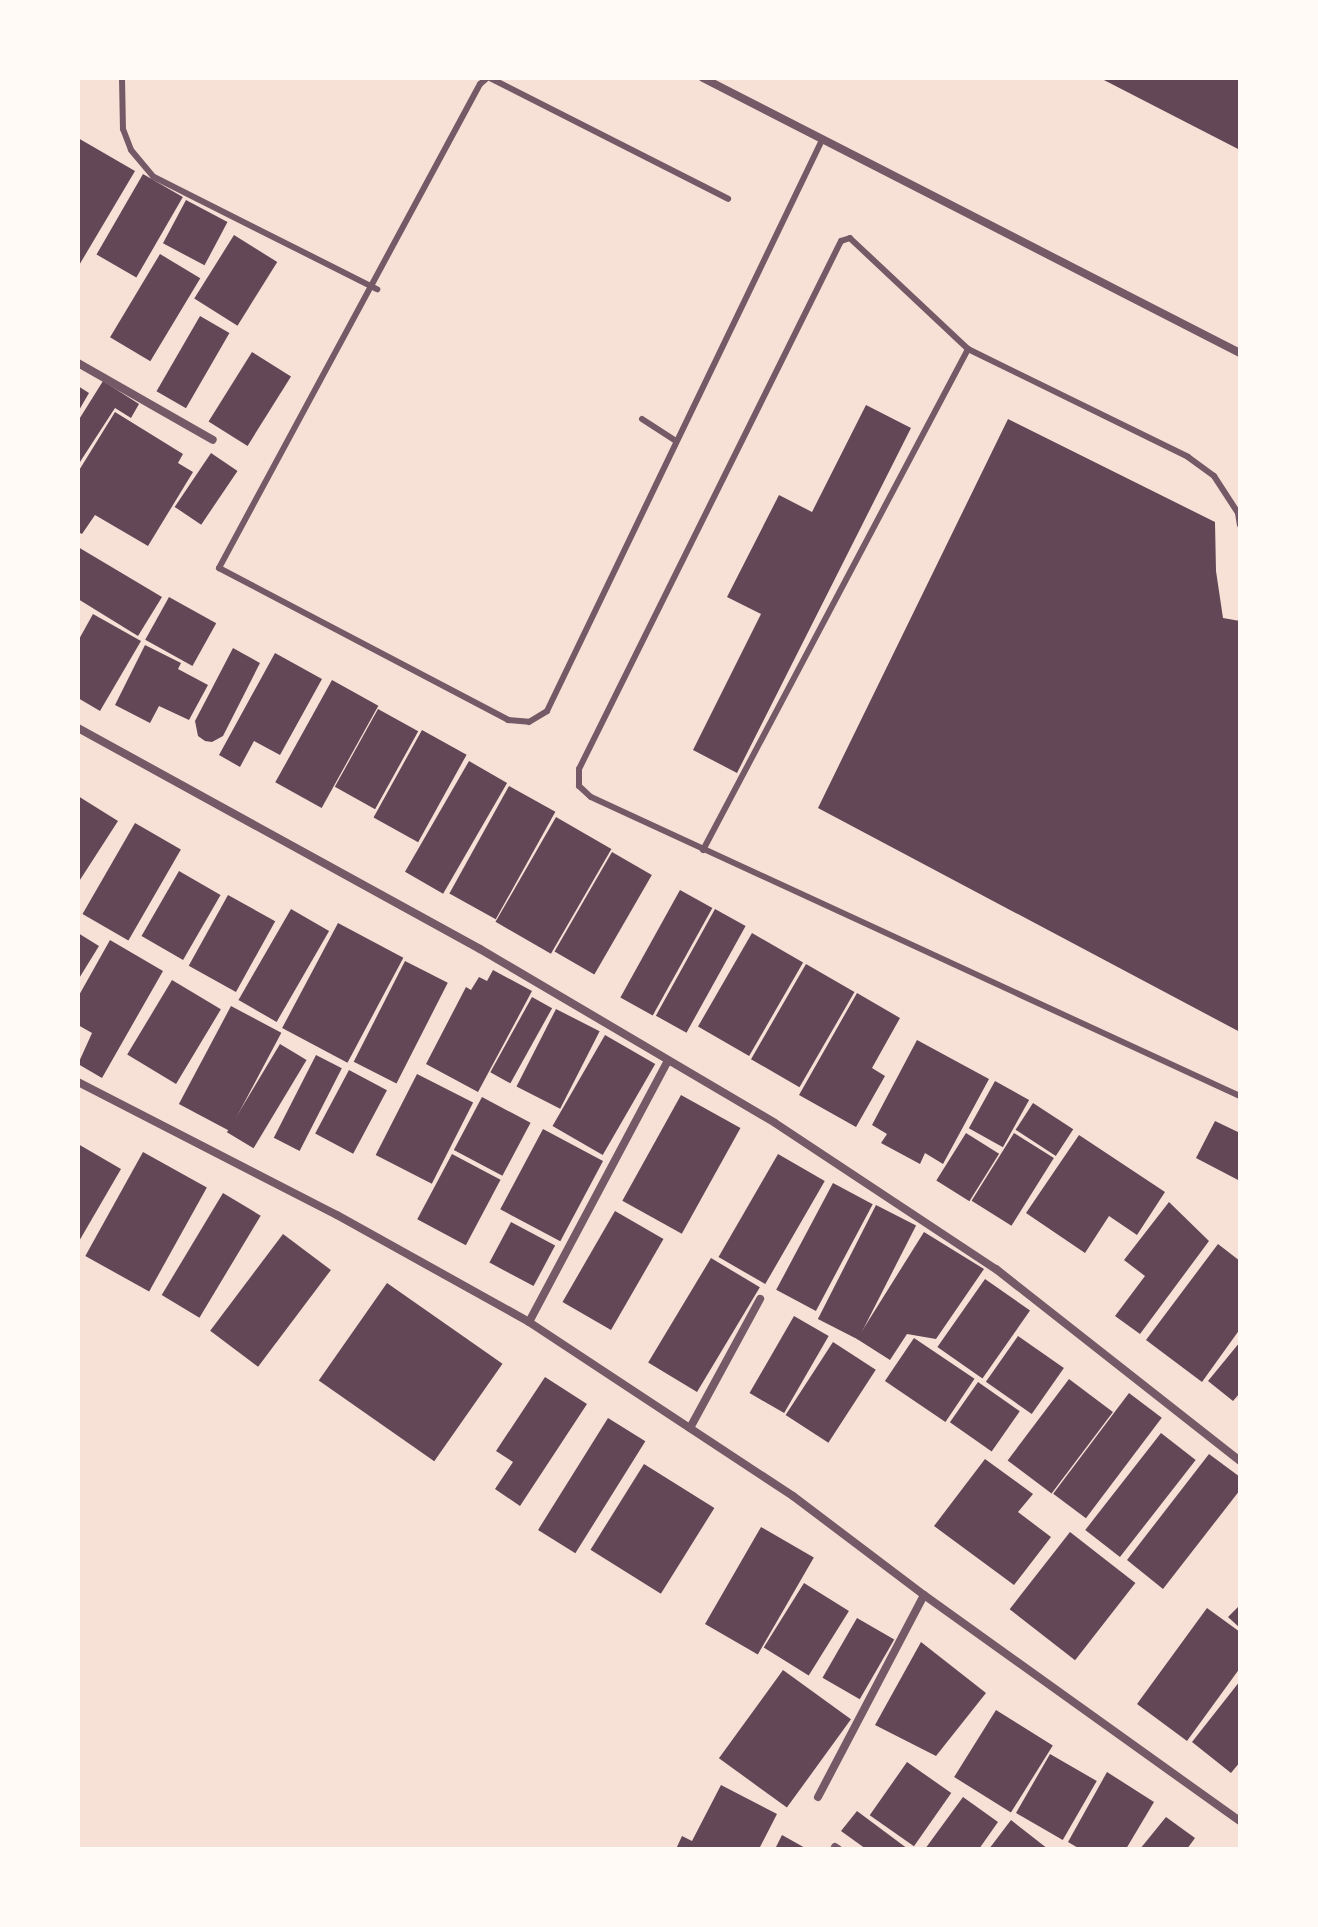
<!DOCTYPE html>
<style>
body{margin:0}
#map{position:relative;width:1318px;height:1927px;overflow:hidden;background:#f7e1d7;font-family:Raleway,sans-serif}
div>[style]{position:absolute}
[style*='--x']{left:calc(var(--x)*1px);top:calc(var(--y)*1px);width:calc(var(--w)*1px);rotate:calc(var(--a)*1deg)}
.building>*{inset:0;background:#644757;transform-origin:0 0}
.service>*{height:6px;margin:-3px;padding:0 3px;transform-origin:3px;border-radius:3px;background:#755966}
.minor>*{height:8px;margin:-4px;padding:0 4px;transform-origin:4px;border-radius:4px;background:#755966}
span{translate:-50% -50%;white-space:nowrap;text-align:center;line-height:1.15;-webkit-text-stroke:7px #fffaf5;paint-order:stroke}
.frame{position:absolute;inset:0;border:80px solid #fffaf5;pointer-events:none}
</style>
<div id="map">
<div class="building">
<div style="clip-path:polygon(1100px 78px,1240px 78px,1240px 150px)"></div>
<div style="clip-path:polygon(78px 138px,135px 171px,78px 267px)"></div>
<div style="left:143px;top:174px;width:46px;height:93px;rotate:30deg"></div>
<div style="left:186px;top:200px;width:47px;height:49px;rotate:28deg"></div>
<div style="left:234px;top:235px;width:51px;height:75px;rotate:32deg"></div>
<div style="left:160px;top:254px;width:47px;height:97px;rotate:31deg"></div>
<div style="left:200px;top:316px;width:34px;height:87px;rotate:30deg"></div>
<div style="left:252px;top:352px;width:46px;height:82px;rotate:32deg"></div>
<div style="clip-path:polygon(103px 381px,139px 404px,131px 418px,115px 408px,78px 465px,78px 421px)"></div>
<div style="clip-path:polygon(78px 386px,89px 393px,78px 412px)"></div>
<div style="clip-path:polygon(866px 405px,911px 428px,737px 773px,693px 750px,761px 614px,727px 597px,779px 495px,812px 512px)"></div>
<div style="clip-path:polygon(115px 412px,183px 454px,178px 463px,193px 472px,148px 546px,95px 515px,82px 534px,78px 532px,78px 472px)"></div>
<div style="clip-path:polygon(1008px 419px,1215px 522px,1216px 571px,1223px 618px,1240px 621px,1240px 1032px,818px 808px)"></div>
<div style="left:211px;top:453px;width:32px;height:65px;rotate:34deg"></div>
<div style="clip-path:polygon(78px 547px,162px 597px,138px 636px,78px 599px)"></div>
<div style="left:169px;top:597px;width:54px;height:49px;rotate:29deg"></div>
<div style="clip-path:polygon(93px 614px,141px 641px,100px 711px,78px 698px,78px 641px)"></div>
<div style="clip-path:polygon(145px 645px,181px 663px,178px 669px,208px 685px,189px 720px,159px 706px,150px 723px,115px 705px)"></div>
<div style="clip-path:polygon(233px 648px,260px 663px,223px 736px,212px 742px,205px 741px,198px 736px,195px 721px)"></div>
<div style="clip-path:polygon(275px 653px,322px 679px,280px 755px,254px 741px,240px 767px,219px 755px)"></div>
<div style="left:332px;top:680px;width:53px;height:117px;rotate:29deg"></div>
<div style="left:378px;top:709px;width:46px;height:89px;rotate:29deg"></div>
<div style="left:422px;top:730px;width:51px;height:100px;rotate:29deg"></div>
<div style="left:469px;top:761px;width:44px;height:128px;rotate:30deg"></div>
<div style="left:509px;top:786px;width:53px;height:123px;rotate:29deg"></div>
<div style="clip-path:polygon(78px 796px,118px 821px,78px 883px)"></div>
<div style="left:556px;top:817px;width:64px;height:121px;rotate:30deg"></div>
<div style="left:135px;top:823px;width:53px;height:105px;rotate:30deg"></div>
<div style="left:612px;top:852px;width:46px;height:115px;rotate:30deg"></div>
<div style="left:179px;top:871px;width:48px;height:75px;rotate:30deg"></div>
<div style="left:680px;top:890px;width:37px;height:123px;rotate:29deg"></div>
<div style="left:228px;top:895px;width:54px;height:81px;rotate:29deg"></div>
<div style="left:291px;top:909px;width:44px;height:105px;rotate:30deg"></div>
<div style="left:715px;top:909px;width:35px;height:122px;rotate:29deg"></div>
<div style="left:338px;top:923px;width:74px;height:119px;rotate:28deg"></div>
<div style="clip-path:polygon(78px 933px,99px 946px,78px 980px)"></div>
<div style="left:752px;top:933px;width:59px;height:108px;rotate:30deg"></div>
<div style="clip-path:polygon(110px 940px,163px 971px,102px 1078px,78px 1064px,92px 1033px,78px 1025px,78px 997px)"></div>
<div style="left:405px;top:961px;width:48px;height:113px;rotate:27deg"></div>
<div style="left:806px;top:964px;width:56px;height:110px;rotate:30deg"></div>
<div style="clip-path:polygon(493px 970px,532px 991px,478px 1092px,426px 1064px,466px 987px,471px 990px,479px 977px,487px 981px)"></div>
<div style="left:172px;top:980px;width:57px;height:87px;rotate:31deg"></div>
<div style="clip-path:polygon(857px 993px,900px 1018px,872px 1068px,885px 1076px,856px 1127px,799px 1095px)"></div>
<div style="left:532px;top:997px;width:23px;height:86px;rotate:29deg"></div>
<div style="left:231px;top:1006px;width:57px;height:111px;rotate:28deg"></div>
<div style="left:556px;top:1009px;width:49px;height:87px;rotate:27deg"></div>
<div style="left:605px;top:1035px;width:58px;height:105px;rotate:30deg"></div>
<div style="clip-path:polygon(917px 1040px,989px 1079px,943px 1164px,925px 1153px,920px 1164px,881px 1143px,887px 1134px,872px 1125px)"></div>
<div style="left:280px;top:1044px;width:31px;height:103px;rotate:31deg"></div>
<div style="left:316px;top:1055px;width:29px;height:93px;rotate:27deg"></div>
<div style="left:349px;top:1070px;width:43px;height:72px;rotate:28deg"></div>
<div style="left:417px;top:1074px;width:63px;height:91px;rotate:27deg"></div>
<div style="left:995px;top:1081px;width:39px;height:54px;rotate:29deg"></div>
<div style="left:681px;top:1095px;width:68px;height:121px;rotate:29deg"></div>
<div style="left:482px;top:1097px;width:55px;height:60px;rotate:28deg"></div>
<div style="left:1033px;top:1103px;width:48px;height:32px;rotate:33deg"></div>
<div style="clip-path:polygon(1215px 1121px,1240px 1133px,1240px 1181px,1196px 1158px)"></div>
<div style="left:543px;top:1129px;width:68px;height:91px;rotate:28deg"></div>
<div style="left:966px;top:1133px;width:39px;height:56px;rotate:32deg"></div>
<div style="left:1014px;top:1133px;width:47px;height:80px;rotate:32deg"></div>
<div style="clip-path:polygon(1079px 1135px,1165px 1192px,1137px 1235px,1109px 1216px,1085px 1253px,1026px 1213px)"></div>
<div style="clip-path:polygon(78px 1144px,121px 1169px,78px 1243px)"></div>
<div style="left:143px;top:1152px;width:73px;height:119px;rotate:29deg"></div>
<div style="left:452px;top:1154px;width:55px;height:74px;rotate:28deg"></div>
<div style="left:778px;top:1154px;width:54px;height:119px;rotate:30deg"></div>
<div style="left:833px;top:1183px;width:45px;height:121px;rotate:28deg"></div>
<div style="left:223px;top:1193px;width:44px;height:119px;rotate:31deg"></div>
<div style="clip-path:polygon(1169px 1202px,1209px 1241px,1140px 1334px,1115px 1316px,1145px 1276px,1124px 1260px)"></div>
<div style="left:876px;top:1205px;width:45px;height:128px;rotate:27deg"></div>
<div style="left:615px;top:1211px;width:56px;height:105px;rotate:30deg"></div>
<div style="left:511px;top:1222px;width:50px;height:46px;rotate:28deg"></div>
<div style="clip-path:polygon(924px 1232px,984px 1269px,936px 1339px,907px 1334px,890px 1360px,857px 1339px)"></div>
<div style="left:283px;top:1234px;width:60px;height:121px;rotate:37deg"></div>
<div style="clip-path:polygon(1218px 1244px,1240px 1261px,1240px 1329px,1202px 1382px,1146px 1340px)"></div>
<div style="left:711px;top:1258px;width:57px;height:122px;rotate:31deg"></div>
<div style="left:985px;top:1279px;width:55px;height:83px;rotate:35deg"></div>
<div style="left:387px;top:1283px;width:141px;height:119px;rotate:35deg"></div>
<div style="left:794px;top:1316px;width:40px;height:89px;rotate:30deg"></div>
<div style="left:1018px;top:1336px;width:56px;height:56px;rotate:35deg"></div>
<div style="left:914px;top:1338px;width:73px;height:52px;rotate:34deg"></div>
<div style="left:833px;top:1342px;width:51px;height:87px;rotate:33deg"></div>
<div style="clip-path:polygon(1240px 1342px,1240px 1393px,1233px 1401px,1208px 1381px)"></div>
<div style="clip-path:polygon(545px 1377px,587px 1404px,520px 1506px,495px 1489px,513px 1462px,496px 1451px)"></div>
<div style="left:1069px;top:1379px;width:55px;height:102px;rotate:37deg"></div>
<div style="left:978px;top:1382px;width:51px;height:49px;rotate:35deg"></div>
<div style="left:1129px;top:1393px;width:41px;height:126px;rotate:37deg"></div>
<div style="left:608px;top:1418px;width:44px;height:132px;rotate:32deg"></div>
<div style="left:1161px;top:1433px;width:44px;height:123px;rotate:38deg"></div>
<div style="clip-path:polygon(1209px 1454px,1240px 1477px,1240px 1490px,1163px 1589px,1127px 1560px)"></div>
<div style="clip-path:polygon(985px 1459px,1033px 1494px,1018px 1512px,1051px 1537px,1014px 1585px,934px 1526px)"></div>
<div style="left:644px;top:1464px;width:83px;height:101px;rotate:32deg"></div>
<div style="left:761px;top:1527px;width:61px;height:112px;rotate:30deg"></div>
<div style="left:1070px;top:1532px;width:83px;height:98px;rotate:38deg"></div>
<div style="left:804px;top:1583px;width:53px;height:76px;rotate:32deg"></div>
<div style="clip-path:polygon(1240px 1605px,1240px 1628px,1228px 1617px)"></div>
<div style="clip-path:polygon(1207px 1608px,1240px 1632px,1240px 1668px,1187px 1741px,1137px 1704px)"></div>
<div style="left:857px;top:1618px;width:43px;height:69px;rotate:30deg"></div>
<div style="clip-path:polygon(921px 1642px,986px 1693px,936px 1756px,875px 1725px)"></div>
<div style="left:783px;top:1670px;width:84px;height:109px;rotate:36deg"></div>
<div style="clip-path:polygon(1240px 1681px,1240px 1762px,1231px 1773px,1192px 1742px)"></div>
<div style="left:996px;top:1710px;width:67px;height:79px;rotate:32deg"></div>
<div style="left:1050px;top:1754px;width:54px;height:68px;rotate:30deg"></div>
<div style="left:907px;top:1762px;width:54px;height:65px;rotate:35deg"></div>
<div style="clip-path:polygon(1107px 1772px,1154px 1802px,1126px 1849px,1080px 1849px,1068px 1842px)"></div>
<div style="clip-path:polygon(721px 1785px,777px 1814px,759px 1849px,676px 1849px,682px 1836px,692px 1841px)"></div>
<div style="clip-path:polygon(963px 1797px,998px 1822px,979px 1849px,925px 1849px)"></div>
<div style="clip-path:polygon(857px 1811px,908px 1849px,866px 1849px,841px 1831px)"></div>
<div style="clip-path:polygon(1166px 1817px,1195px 1838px,1187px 1849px,1140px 1849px)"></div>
<div style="clip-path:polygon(1011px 1820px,1048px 1849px,989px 1849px)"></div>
<div style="clip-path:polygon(782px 1835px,807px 1849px,775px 1849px)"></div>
</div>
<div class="service">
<div style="--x:122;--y:78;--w:51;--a:88.9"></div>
<div style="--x:123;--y:129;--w:22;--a:69"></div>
<div style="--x:131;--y:150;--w:35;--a:50"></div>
<div style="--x:154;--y:177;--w:250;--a:26.7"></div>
<div style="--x:487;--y:78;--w:9;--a:139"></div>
<div style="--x:480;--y:84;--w:550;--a:118.34"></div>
<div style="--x:219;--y:568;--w:327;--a:27.7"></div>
<div style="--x:508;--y:720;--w:21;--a:5"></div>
<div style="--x:529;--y:722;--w:21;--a:-31"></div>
<div style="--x:547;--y:711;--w:634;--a:-64.28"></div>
<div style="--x:490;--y:78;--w:267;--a:26.9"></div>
<div style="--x:968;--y:349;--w:162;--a:-136.8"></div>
<div style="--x:850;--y:238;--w:9;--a:162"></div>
<div style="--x:841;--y:241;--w:589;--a:116.39"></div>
<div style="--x:579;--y:769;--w:17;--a:90"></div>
<div style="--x:579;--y:786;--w:16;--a:43"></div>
<div style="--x:591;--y:797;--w:715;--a:24.74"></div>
<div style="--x:642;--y:419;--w:40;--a:32.9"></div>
<div style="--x:703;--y:850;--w:567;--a:-62.12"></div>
<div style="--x:968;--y:349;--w:245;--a:26.1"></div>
<div style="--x:1188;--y:457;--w:32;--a:36"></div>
<div style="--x:1214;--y:476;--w:44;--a:57"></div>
<div style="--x:1238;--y:513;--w:12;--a:81"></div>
</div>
<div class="minor">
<div style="--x:703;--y:78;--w:603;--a:27.12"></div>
<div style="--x:78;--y:363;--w:155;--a:29.7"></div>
<div style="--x:78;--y:728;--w:459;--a:28.8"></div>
<div style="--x:480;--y:949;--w:342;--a:30.5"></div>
<div style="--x:775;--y:1123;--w:265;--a:33.5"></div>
<div style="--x:996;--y:1269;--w:310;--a:38.2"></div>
<div style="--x:78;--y:1082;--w:291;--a:27.2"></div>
<div style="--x:337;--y:1215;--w:220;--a:29.1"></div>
<div style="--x:529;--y:1322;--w:316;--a:33.4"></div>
<div style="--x:793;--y:1496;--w:164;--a:37.1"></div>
<div style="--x:924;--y:1595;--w:388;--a:35.6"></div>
<div style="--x:529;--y:1322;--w:294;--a:-62"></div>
<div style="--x:690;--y:1428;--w:147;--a:-61.5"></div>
<div style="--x:818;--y:1797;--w:228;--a:-62.3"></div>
<div style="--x:835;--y:1847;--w:4;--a:34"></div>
</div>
<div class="frame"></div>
</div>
